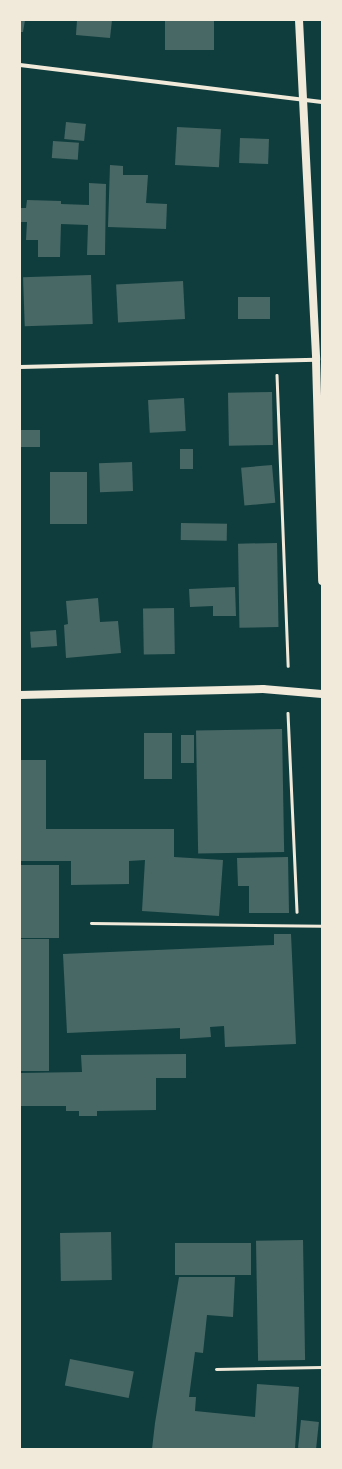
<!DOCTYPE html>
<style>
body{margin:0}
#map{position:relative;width:342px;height:1469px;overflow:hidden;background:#0f3d3e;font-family:"Roboto Serif",serif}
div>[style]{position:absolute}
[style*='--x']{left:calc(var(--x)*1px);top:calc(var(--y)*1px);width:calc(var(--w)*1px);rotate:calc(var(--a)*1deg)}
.building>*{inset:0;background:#486865;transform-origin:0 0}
.path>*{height:2.5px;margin:-1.25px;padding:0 1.25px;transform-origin:1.25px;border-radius:1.25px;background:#f1e9da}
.service>*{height:3px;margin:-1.5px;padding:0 1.5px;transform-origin:1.5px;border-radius:1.5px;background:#f1e9da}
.minor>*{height:4px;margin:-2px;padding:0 2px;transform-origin:2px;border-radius:2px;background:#f1e9da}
.secondary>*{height:8px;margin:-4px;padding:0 4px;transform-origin:4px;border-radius:4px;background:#f1e9da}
span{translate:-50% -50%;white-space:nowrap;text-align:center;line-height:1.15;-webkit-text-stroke:4px #f1e9da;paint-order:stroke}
.frame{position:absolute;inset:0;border:21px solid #f1e9da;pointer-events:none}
</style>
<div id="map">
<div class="building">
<div style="clip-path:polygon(20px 20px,25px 20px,23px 32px,20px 32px)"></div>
<div style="clip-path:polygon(77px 20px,112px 20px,110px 38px,76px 35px)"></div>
<div style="left:165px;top:20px;width:49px;height:30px"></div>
<div style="left:66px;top:122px;width:20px;height:17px;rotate:6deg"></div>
<div style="left:177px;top:127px;width:44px;height:38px;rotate:3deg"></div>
<div style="left:240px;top:138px;width:29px;height:25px;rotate:2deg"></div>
<div style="left:53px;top:141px;width:26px;height:17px;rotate:4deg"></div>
<div style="clip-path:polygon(110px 165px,123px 166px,123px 175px,148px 175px,146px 203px,167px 204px,166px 229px,108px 227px)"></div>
<div style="clip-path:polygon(89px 183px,106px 184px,105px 255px,87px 255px,88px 225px,61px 224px,60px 257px,38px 257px,38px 240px,26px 240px,27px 222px,20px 222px,20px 208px,26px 208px,27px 200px,61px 201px,61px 204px,89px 205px)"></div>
<div style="left:91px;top:275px;width:49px;height:68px;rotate:88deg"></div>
<div style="left:183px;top:281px;width:38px;height:67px;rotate:87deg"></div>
<div style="left:238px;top:297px;width:32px;height:22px"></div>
<div style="left:272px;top:392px;width:53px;height:44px;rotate:89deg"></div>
<div style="left:184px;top:398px;width:33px;height:36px;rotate:87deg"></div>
<div style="left:20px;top:430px;width:20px;height:17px"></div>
<div style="left:193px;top:449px;width:20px;height:13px;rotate:90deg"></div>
<div style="left:132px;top:462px;width:29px;height:33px;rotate:88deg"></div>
<div style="left:272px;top:465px;width:38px;height:31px;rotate:85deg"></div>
<div style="left:50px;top:472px;width:37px;height:52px"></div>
<div style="left:181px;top:523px;width:46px;height:17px;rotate:1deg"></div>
<div style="left:277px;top:543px;width:84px;height:39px;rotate:89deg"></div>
<div style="clip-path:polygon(235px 587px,236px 616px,213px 616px,213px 606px,190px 607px,189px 589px)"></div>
<div style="clip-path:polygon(98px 598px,100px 622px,118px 621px,121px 653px,66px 658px,64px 625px,68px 624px,66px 601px)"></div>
<div style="left:174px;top:608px;width:46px;height:31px;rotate:89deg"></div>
<div style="left:56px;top:630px;width:16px;height:26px;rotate:86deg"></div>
<div style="left:282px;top:729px;width:123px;height:86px;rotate:89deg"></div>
<div style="left:144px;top:733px;width:28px;height:46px"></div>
<div style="left:181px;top:735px;width:13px;height:28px"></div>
<div style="clip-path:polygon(20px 760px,46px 760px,46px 829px,174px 829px,174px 857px,223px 860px,219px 916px,142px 911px,145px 860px,129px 861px,129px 884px,71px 885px,71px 861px,20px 861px)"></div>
<div style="clip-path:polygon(288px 857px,289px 913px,249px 913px,249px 886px,238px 886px,237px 858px)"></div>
<div style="left:20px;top:865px;width:39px;height:73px"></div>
<div style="clip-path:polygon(274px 934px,291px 934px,296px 1044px,225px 1047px,224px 1026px,210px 1027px,211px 1037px,180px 1039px,180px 1028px,67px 1033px,63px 954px,274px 945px)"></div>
<div style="left:20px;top:939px;width:29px;height:132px"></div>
<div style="clip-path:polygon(186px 1054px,186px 1078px,156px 1078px,156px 1110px,97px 1111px,97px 1116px,79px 1116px,79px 1111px,66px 1111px,66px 1106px,20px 1106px,20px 1073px,82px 1072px,81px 1055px)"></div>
<div style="left:111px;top:1232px;width:48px;height:51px;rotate:89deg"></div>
<div style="left:303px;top:1240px;width:120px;height:47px;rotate:89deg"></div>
<div style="left:175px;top:1243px;width:76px;height:32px"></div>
<div style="clip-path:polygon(179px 1277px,235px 1277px,233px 1317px,207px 1315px,203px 1353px,195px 1352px,189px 1397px,196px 1397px,195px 1411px,255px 1417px,257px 1384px,299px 1387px,295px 1449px,152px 1449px,155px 1423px)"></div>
<div style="left:70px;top:1359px;width:65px;height:27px;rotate:11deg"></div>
<div style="left:301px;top:1420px;width:18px;height:28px;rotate:6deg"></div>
</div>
<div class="path">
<div style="--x:277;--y:375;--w:291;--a:87.8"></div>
<div style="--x:288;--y:713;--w:199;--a:87.4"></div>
</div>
<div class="service">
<div style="--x:91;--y:923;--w:231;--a:0.7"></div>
<div style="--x:216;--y:1369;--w:106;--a:-1.1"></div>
</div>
<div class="minor">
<div style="--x:20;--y:65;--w:304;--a:7"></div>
<div style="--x:20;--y:367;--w:296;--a:-1.4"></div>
</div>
<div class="secondary">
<div style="--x:299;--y:20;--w:340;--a:87.1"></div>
<div style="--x:316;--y:360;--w:221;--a:88.4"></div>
<div style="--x:20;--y:695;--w:243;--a:-1.4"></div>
<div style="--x:263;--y:689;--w:59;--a:4.8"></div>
</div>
<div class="frame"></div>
</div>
